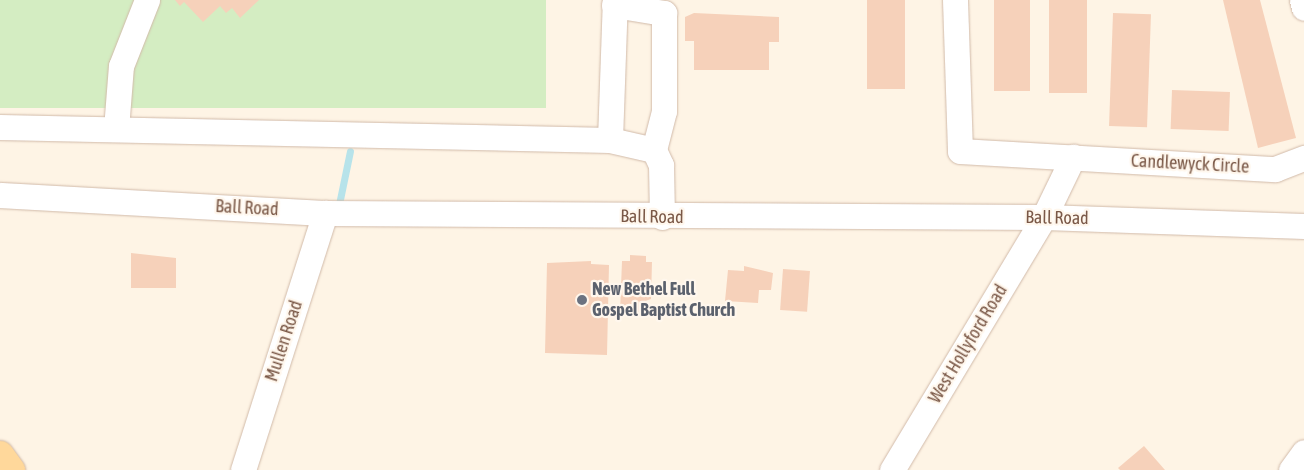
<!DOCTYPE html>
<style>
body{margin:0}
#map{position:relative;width:1304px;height:470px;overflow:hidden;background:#fef4e5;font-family:"Asap Condensed",sans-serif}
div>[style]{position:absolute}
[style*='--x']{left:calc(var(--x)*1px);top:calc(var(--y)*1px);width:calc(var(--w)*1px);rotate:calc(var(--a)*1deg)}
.green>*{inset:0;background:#d4edc2;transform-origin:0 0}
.stream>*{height:7px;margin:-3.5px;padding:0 3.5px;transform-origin:3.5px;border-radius:3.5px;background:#b7e3ea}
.building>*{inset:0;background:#f6d1ba;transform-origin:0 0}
.roads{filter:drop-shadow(0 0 1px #d1baa9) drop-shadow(0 0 1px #d1baa9)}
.minor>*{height:25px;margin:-12.5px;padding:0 12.5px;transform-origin:12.5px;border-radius:12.5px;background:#fff}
.major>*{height:28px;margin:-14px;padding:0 14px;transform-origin:14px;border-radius:14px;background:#ffd89b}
.dots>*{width:14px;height:14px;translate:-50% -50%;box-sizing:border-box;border:2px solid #fff7ed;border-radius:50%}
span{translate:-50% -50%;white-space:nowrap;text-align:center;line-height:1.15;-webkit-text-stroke:4.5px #fff7ed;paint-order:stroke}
.street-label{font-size:18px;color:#7a5847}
.worship-label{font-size:18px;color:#5b616d;font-weight:700}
.left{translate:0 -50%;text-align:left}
</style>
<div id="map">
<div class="green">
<div style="left:0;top:0;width:546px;height:108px"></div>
</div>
<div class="stream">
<div style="--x:338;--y:209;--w:59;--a:-78.3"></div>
</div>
<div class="building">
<div style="clip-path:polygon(175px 0,259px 0,240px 18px,232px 8px,226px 13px,220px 6px,203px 22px,184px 2px,180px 6px)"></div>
<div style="left:867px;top:0;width:38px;height:89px"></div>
<div style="left:994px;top:0;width:36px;height:91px"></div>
<div style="left:1049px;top:0;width:38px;height:93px"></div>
<div style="clip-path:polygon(1223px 0,1260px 0,1296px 138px,1258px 148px)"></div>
<div style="clip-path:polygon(694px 13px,779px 17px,779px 42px,769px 42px,769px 70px,694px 70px,694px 41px,685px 41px,685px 17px)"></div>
<div style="left:1113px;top:13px;width:38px;height:113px;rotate:2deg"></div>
<div style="left:1172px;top:90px;width:58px;height:39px;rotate:2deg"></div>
<div style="clip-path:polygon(131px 253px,176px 258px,176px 288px,131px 288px)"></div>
<div style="clip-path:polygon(630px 255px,646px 256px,646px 262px,652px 262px,651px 299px,642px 302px,642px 312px,620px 312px,622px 261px,630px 261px)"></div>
<div style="clip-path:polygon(591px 261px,591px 264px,609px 265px,607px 355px,545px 353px,547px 263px)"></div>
<div style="clip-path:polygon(744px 266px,773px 273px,771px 290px,759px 290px,758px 303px,725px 301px,728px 270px,744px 271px)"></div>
<div style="left:783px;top:269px;width:27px;height:41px;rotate:4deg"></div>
<div style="clip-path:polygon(1144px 446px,1165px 470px,1120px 470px,1118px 468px)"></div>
</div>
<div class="roads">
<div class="minor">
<div style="--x:955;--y:0;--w:151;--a:88.1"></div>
<div style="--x:960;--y:151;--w:316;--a:3.3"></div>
<div style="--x:1275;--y:169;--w:31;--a:-21"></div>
<div style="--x:1302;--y:0;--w:8;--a:76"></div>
<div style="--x:614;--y:5;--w:51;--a:9.1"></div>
<div style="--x:664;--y:13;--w:98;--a:90"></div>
<div style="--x:664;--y:111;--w:40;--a:104.4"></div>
<div style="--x:0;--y:127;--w:610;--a:1.22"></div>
<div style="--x:610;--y:140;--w:45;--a:12.8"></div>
<div style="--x:654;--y:150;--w:17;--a:65"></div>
<div style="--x:661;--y:165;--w:52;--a:88.9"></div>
<div style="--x:116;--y:129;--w:63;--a:-85.5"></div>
<div style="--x:121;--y:66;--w:71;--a:-68.5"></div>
<div style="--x:610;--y:140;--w:140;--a:-88"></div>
<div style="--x:0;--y:195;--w:325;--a:3.2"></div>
<div style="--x:325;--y:213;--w:719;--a:0.32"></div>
<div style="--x:1044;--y:217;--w:260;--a:2"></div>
<div style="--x:243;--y:470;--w:270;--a:-72.3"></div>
<div style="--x:892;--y:470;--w:295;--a:-59"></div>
<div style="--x:1044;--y:217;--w:67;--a:-64.2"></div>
<div style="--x:1291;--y:470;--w:22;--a:-54"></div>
</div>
<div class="major">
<div style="--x:0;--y:455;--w:19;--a:54"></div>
</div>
</div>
<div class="dots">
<div style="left:582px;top:300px;background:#6b7280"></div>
</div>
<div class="street-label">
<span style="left:1190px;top:164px;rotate:3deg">Candlewyck Circle</span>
<span style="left:247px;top:208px;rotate:3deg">Ball Road</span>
<span style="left:652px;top:217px;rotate:1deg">Ball Road</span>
<span style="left:1057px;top:218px;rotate:1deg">Ball Road</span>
<span style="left:284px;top:341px;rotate:-72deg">Mullen Road</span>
<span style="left:968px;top:344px;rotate:-59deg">West Hollyford Road</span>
</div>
<div class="worship-label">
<span class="left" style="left:592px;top:300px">New Bethel Full<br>Gospel Baptist Church</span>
</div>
</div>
